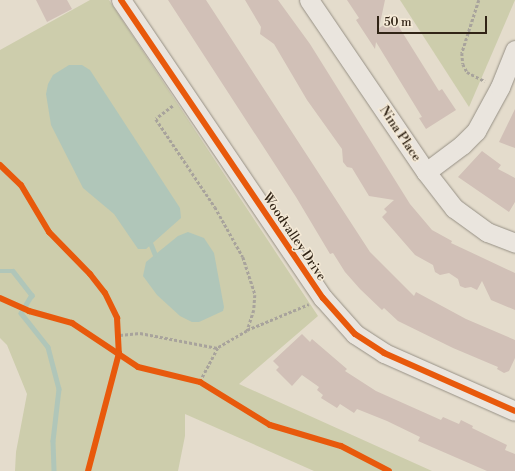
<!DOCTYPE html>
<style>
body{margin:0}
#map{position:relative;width:515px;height:471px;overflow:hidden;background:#e4dccc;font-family:"Libre Bodoni",serif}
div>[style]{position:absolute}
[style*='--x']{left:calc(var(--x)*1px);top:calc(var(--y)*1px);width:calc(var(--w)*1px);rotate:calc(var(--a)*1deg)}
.green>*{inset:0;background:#cdcdac}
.water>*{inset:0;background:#b0c6b9}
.stream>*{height:4.5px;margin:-2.25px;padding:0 2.25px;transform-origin:2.25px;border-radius:2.25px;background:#b0c6b9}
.building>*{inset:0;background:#d1c0b7}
.path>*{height:2.5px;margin-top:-1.25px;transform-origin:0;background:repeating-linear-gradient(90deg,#a8a39c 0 3px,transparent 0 5px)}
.roads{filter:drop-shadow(0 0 1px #969085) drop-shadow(0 0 1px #969085)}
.minor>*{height:19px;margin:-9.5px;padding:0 9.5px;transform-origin:9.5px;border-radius:9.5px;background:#eae5de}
.cycleway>*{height:6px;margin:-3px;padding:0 3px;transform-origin:3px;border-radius:3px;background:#e8590c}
span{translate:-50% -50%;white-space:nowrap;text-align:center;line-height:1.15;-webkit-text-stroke:3px #f5ead7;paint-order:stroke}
.street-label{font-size:13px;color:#312416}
.scale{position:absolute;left:377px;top:16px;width:110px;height:18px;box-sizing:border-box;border:2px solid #312416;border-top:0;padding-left:5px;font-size:12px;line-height:14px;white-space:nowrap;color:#312416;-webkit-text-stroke:3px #f5ead7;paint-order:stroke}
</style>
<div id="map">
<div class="green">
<div style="clip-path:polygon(90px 0,109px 0,318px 316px,239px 384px,432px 471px,314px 471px,185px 414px,185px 436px,178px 471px,15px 471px,16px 452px,27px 394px,7px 345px,0 338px,0 50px)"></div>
<div style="clip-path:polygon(400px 0,515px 0,469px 107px)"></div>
</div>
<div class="water">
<div style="clip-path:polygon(69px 65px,82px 65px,90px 70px,180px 208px,181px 218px,146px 249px,138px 249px,114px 214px,83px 188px,51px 125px,46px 94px,48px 84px,53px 75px)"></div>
<div style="clip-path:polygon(188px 232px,204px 238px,214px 253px,224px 307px,223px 311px,199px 322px,192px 322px,180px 316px,157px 295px,143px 276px,146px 262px,178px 236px)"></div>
</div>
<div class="stream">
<div style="--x:151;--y:244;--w:11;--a:68"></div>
<div style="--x:0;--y:271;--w:13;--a:0"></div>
<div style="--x:13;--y:271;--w:31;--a:52"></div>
<div style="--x:32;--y:295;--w:21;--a:121"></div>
<div style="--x:21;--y:313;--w:43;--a:51.5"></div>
<div style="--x:48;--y:347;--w:43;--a:75.3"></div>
<div style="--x:59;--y:389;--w:52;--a:96.6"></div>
<div style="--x:53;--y:441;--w:30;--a:88"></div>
</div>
<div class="building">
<div style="clip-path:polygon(36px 0,67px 0,72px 9px,47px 22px)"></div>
<div style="clip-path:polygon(168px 0,206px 0,370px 252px,414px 296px,416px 292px,466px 319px,515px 340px,515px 358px,509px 371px,504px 373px,497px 369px,498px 367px,453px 348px,398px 321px,384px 308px,382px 310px,360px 289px,345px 272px,333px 253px,330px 254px,296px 197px)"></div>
<div style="clip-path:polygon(245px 0,278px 0,310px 44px,410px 204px,432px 230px,452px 241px,451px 243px,515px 273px,515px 310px,491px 300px,482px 281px,477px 290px,471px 287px,465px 288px,460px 286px,458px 279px,449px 273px,440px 275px,435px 272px,433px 265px,415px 255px,382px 217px,387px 212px,384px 209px,394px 200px,369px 196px,352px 168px,347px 167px,343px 162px,342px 149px,307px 100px,274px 44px,260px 34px,261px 27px)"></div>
<div style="clip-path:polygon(347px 0,385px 0,379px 28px,394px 19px,439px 91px,442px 89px,456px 110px,426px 129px,419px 118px,422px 117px,376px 42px,375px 49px,356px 20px,359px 18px)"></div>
<div style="clip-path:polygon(515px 109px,515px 148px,499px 142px)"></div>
<div style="clip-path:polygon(482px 151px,501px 165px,498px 169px,515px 178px,515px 202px,509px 212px,458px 177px)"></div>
<div style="clip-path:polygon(302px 334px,310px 342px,312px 339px,347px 369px,345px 371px,376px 391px,441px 420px,443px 417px,459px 424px,461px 420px,473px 426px,472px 428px,507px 445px,505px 450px,515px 454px,515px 471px,487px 471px,418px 441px,420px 437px,387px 421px,357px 409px,354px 413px,340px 404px,337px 408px,321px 398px,323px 395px,317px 390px,319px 387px,302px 375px,292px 386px,276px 370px,279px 367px,273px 361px)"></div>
</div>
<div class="path">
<div style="--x:479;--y:0;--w:56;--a:107.8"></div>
<div style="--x:462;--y:53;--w:11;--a:85"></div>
<div style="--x:463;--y:64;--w:9;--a:63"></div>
<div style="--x:467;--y:72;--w:20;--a:27"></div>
<div style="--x:173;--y:106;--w:21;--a:143"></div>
<div style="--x:156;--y:119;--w:106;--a:56.2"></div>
<div style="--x:215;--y:207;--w:57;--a:60.8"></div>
<div style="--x:243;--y:257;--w:40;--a:72"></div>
<div style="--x:255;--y:295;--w:15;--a:94"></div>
<div style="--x:254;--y:310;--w:22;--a:108"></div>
<div style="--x:247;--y:331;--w:34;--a:150"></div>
<div style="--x:218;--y:348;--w:38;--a:118"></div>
<div style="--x:0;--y:165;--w:29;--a:44"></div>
<div style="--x:21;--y:185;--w:55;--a:59.2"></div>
<div style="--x:49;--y:232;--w:59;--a:45.7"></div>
<div style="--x:90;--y:274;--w:24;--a:52"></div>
<div style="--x:105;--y:293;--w:28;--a:64"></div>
<div style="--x:117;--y:318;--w:35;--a:87"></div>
<div style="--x:119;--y:353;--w:122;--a:104.7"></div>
<div style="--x:0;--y:298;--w:32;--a:24"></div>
<div style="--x:29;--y:311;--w:45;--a:15.6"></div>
<div style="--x:72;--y:323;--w:79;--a:33.7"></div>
<div style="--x:138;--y:367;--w:64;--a:13.6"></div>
<div style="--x:200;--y:382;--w:82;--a:31.6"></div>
<div style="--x:270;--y:425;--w:74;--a:16.5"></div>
<div style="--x:341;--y:446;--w:54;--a:27.5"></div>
<div style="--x:247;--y:330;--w:67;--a:-22.8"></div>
<div style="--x:120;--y:335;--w:20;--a:-6"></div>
<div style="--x:140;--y:333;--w:79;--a:10.9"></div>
</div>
<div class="roads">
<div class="minor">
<div style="--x:121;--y:0;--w:360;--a:55.9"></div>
<div style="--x:323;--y:298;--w:48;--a:48.4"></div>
<div style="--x:355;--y:334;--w:35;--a:33"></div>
<div style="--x:384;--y:353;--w:143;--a:23.9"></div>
<div style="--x:309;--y:0;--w:208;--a:55.8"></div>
<div style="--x:426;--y:172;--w:46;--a:52.1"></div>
<div style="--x:454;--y:208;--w:41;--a:36"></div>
<div style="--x:487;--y:232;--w:30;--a:21"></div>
<div style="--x:426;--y:172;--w:45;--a:-36.9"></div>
<div style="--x:462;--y:145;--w:20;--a:-45"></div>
<div style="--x:476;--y:131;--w:50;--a:-61.4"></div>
<div style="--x:500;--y:87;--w:40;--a:-68"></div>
</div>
</div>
<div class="cycleway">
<div style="--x:121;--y:0;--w:360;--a:55.9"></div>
<div style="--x:323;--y:298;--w:48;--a:48.4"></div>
<div style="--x:355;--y:334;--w:35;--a:33"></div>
<div style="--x:384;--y:353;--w:143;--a:23.9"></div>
<div style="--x:0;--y:165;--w:29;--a:44"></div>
<div style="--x:21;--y:185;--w:55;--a:59.2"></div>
<div style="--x:49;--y:232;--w:59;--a:45.7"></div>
<div style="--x:90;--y:274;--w:24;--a:52"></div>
<div style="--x:105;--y:293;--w:28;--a:64"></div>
<div style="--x:117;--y:318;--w:35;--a:87"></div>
<div style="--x:119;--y:353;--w:122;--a:104.7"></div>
<div style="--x:0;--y:298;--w:32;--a:24"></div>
<div style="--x:29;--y:311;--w:45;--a:15.6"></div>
<div style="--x:72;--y:323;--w:79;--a:33.7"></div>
<div style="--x:138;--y:367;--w:64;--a:13.6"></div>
<div style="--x:200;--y:382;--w:82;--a:31.6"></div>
<div style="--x:270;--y:425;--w:74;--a:16.5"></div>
<div style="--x:341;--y:446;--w:54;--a:27.5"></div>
</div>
<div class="street-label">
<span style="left:400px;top:134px;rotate:56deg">Nina Place</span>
<span style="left:294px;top:237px;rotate:56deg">Woodvalley Drive</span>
</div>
<div class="scale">50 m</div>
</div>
